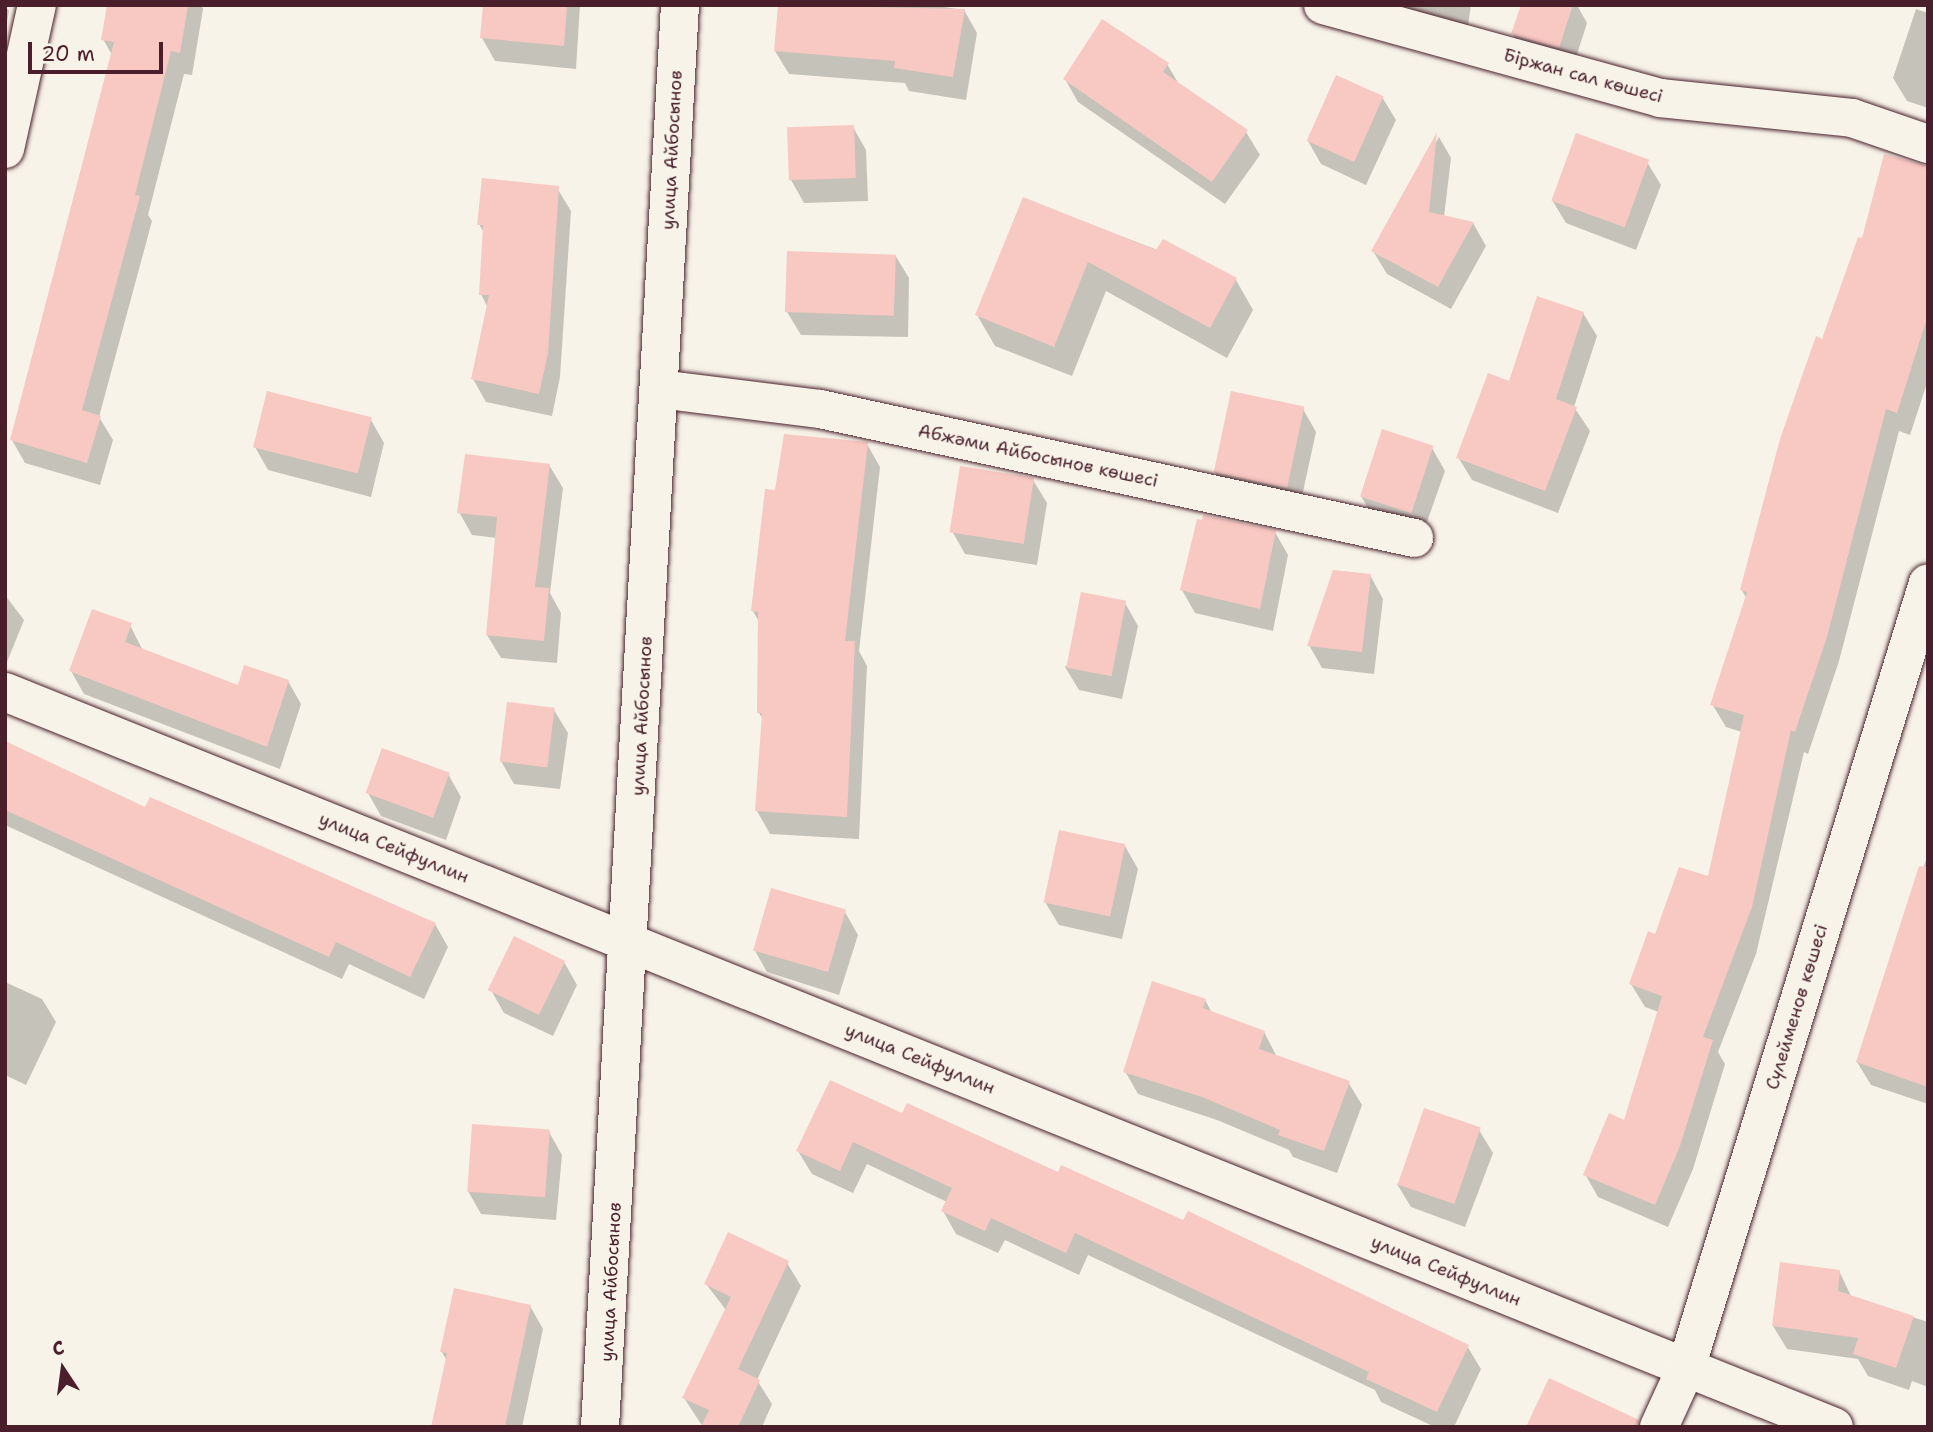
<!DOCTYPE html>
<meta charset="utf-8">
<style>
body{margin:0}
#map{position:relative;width:1933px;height:1432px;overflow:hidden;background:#f7f3e8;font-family:"Shantell Sans",sans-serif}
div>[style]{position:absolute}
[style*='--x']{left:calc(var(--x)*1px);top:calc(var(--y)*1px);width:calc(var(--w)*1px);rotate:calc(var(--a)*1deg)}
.shadow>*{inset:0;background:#0003}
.building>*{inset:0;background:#f8c8c3;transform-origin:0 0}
.roads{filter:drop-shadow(0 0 2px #4a1f2b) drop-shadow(0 0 2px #4a1f2b)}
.minor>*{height:38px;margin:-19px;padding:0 19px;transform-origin:19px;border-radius:19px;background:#f7f3e8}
span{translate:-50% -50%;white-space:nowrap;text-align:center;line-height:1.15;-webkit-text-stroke:5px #f7f3e8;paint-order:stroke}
.street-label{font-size:18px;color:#4a1f2b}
.frame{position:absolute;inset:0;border:7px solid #4a1f2b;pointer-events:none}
.north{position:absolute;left:28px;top:1334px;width:70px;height:70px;-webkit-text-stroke:5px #f7f3e8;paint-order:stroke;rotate:347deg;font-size:19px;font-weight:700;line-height:28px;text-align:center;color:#4a1f2b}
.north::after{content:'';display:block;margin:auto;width:24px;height:32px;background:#4a1f2b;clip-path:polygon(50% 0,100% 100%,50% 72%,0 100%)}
.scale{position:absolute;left:28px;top:42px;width:135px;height:32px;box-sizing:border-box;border:4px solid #4a1f2b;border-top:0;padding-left:9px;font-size:21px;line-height:24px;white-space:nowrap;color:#4a1f2b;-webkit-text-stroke:5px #f7f3e8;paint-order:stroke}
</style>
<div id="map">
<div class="shadow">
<div style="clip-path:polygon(5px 5px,9px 11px,5px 33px)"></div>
<div style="clip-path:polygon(109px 5px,201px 5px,203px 9px,192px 75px,184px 74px,148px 215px,152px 221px,99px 417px,113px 440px,100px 485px,25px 463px,12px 440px,112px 55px,103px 39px)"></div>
<div style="clip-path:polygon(485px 5px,580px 5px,576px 69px,495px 61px,482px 38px)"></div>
<div style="clip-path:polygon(779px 5px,931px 5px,964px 10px,977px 33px,966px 100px,909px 91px,905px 83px,789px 74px,775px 51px)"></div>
<div style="clip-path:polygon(1397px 5px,1471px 5px,1467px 32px,1408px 24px)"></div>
<div style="clip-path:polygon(1522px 5px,1577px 5px,1587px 23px,1572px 70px,1526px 57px,1513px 34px)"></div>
<div style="clip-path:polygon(1916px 9px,1928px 13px,1928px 108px,1907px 101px,1893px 78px)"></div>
<div style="clip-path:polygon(1167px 64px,1180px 86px,1246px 132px,1260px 155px,1225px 204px,1078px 102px,1065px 79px)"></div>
<div style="clip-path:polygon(1382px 97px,1396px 120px,1366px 185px,1321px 164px,1308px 141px)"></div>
<div style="clip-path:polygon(853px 127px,866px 150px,868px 201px,804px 203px,791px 180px)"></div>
<div style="clip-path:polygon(1439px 137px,1451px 158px,1444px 217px,1473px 223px,1486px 246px,1451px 309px,1387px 274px,1373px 251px)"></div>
<div style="clip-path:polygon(1647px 162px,1661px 185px,1636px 250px,1566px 223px,1552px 200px)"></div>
<div style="clip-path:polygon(1928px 168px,1928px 380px,1910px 435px,1899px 431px,1839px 661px,1808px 754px,1804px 752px,1756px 954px,1718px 1052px,1725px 1064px,1693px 1169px,1668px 1227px,1598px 1197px,1585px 1174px,1625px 1122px,1659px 1012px,1645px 1007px,1631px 984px,1656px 936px,1709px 879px,1742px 732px,1726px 727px,1712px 704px,1746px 598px,1742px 590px,1823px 341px,1863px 240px)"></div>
<div style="clip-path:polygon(557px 188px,571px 211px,560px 377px,552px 416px,486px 402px,473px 379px,488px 308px,481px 294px,484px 233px,479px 224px)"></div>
<div style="clip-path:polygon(1024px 199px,1236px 280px,1253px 310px,1227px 358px,1106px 291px,1072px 376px,995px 346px,977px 315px)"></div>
<div style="clip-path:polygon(895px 255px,909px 278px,908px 337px,801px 335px,787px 312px)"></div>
<div style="clip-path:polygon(1583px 313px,1597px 336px,1574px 407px,1590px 431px,1558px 513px,1472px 480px,1458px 457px,1510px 383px)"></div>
<div style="clip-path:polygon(1303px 409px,1316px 432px,1299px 510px,1228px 495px,1215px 472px)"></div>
<div style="clip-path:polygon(371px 420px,384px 443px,371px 497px,268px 470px,255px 447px)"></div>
<div style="clip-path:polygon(867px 444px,880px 467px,859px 651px,867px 666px,859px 839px,770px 834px,757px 811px,763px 719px,759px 713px,759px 622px,753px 611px)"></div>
<div style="clip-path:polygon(1432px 448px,1445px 471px,1422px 536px,1374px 519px,1361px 496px)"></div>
<div style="clip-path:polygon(549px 465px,563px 488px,550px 593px,561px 613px,557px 663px,501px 658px,487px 635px,497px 538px,472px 535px,459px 512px)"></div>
<div style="clip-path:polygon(1033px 480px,1047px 503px,1037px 565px,965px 554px,952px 531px)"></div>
<div style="clip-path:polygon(1275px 532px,1288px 555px,1273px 631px,1195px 613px,1182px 590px)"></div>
<div style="clip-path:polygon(1370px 575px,1383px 599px,1374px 674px,1322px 668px,1309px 645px)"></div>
<div style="clip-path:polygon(5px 595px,24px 620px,5px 667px)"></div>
<div style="clip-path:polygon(1125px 603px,1138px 626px,1122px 699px,1079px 690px,1065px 667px)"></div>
<div style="clip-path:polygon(130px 625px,143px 651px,239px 688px,288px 681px,301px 704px,280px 769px,84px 694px,71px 671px)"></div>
<div style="clip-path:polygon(554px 710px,568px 733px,560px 789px,514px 784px,501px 761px)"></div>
<div style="clip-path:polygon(5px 742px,146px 809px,435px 924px,448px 947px,424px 999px,349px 964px,342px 979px,5px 825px)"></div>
<div style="clip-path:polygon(448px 774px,461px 797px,446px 840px,381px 816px,368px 793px)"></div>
<div style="clip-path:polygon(1125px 846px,1138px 869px,1122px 939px,1059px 925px,1045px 902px)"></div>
<div style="clip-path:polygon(1928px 854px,1928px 1104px,1871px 1085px,1857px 1062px)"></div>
<div style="clip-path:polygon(845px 912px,858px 935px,839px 995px,767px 972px,754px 949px)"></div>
<div style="clip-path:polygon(564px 962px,577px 985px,553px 1036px,504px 1013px,491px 990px)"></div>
<div style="clip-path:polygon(5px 982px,42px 999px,56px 1022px,26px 1085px,5px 1075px)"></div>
<div style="clip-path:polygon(1205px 1000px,1212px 1013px,1264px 1032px,1277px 1057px,1348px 1082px,1362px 1105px,1337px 1173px,1293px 1157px,1289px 1150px,1217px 1120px,1138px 1094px,1125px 1071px)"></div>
<div style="clip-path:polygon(903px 1116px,1059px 1174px,1467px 1346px,1481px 1369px,1454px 1427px,1435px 1427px,1381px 1402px,1375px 1390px,1088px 1255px,1079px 1275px,1005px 1240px,998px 1253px,956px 1234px,943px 1211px,947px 1202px,867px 1164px,853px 1193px,812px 1174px,798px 1151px)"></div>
<div style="clip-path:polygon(1479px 1130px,1493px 1153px,1465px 1227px,1411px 1207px,1397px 1184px)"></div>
<div style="clip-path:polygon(549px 1132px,562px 1155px,556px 1220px,481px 1214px,468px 1191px)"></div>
<div style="clip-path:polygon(787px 1263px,801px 1286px,757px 1380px,772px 1404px,762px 1427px,703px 1427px,684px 1398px,726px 1310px,706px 1284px)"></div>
<div style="clip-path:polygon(1839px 1271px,1852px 1298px,1928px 1322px,1928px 1387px,1912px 1381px,1909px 1390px,1868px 1376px,1858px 1359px,1787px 1349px,1773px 1326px)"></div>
<div style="clip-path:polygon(530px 1306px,543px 1329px,522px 1427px,432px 1427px,447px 1361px,442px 1352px)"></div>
</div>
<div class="building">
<div style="clip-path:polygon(107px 5px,188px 5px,180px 53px,171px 51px,135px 195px,140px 196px,82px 410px,101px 416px,87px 463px,10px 440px,114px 42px,101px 40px)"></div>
<div style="clip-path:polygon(483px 5px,567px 5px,564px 46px,480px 38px)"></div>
<div style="clip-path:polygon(778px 5px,965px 9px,953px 77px,894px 68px,895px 61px,774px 51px)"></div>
<div style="clip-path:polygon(1521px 5px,1573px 5px,1559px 48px,1511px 34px)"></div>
<div style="clip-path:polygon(1102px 19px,1169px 63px,1163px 72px,1248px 130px,1212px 182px,1063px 79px)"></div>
<div style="left:1336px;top:75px;width:52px;height:72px;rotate:24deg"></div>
<div style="left:854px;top:125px;width:53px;height:67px;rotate:88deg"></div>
<div style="clip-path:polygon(1437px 132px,1429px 212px,1474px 222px,1438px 287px,1371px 251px)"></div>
<div style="left:1576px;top:133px;width:78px;height:72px;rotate:20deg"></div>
<div style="clip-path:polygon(1884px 154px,1928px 166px,1928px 315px,1897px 413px,1886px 409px,1827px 637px,1795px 732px,1791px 730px,1752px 907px,1703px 1037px,1713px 1040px,1680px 1146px,1655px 1205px,1583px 1175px,1609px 1113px,1624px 1120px,1662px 996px,1629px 984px,1648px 931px,1655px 934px,1679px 867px,1708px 876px,1744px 715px,1710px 705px,1747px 592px,1740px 590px,1780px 439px,1816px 336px,1822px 339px,1858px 237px,1862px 238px)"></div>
<div style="clip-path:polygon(482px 178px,559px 186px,548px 353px,539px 394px,471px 379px,489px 295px,479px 295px,483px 225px,477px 225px)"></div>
<div style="clip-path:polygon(1023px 197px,1156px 250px,1163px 239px,1237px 278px,1210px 328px,1088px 262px,1054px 347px,975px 315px)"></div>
<div style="left:787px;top:251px;width:109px;height:61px;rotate:2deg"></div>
<div style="clip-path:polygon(1537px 296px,1584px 312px,1556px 399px,1577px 407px,1545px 491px,1456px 458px,1488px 373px,1509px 381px)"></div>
<div style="left:267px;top:391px;width:108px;height:58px;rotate:14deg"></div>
<div style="left:1231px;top:391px;width:75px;height:83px;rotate:12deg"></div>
<div style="left:1382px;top:429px;width:54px;height:71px;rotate:18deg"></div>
<div style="clip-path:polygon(784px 434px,868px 442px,845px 641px,855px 641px,847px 817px,755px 811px,762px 713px,757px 713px,758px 612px,751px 611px,765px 489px,775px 490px)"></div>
<div style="clip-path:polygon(465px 454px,550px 464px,535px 587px,549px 588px,544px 641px,486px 635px,497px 517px,457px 513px)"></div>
<div style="left:960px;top:466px;width:75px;height:67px;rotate:9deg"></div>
<div style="clip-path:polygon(1203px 515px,1276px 530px,1260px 609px,1180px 590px,1197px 519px,1202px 520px)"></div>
<div style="clip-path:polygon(1333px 570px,1371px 574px,1362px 652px,1307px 646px)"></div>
<div style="left:1081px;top:592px;width:46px;height:77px;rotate:11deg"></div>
<div style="clip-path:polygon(92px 609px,132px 623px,125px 642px,238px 685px,244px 665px,289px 680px,267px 747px,69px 671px)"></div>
<div style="left:507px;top:702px;width:48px;height:60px;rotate:7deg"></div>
<div style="clip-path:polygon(5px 741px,145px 807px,150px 797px,436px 923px,410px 977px,336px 942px,329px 957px,5px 810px)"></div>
<div style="left:382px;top:748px;width:72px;height:48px;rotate:20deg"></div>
<div style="left:1059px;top:830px;width:68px;height:74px;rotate:12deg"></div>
<div style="clip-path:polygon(1919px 866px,1928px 867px,1928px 1087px,1856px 1062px)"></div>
<div style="left:771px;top:888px;width:78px;height:65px;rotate:16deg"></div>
<div style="left:514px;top:936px;width:57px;height:60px;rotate:26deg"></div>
<div style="clip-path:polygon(1152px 981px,1206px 999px,1203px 1008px,1265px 1031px,1259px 1049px,1350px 1081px,1324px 1151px,1278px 1135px,1280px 1130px,1202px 1097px,1123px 1072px)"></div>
<div style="clip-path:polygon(830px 1080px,902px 1113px,907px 1103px,1058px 1172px,1061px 1165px,1183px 1220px,1188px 1211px,1469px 1345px,1437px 1412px,1366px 1379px,1369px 1372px,1075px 1233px,1066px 1253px,991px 1218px,985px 1231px,941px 1211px,952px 1188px,853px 1142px,840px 1171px,796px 1151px)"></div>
<div style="left:1424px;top:1108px;width:60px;height:81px;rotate:19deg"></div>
<div style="left:472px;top:1124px;width:78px;height:68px;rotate:4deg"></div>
<div style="clip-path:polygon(728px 1232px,789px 1261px,738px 1369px,760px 1380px,738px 1427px,701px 1427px,709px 1410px,682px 1398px,731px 1297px,704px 1284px)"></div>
<div style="clip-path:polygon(1780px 1262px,1840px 1270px,1838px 1291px,1914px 1316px,1896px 1368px,1853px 1354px,1858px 1338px,1772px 1326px)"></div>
<div style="clip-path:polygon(454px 1288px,531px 1305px,505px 1427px,431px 1427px,447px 1353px,440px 1352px)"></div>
<div style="clip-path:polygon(1549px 1378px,1639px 1420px,1638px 1427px,1526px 1427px)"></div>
</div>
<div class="roads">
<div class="minor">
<div style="--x:1323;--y:5;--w:350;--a:15.4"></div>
<div style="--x:1660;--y:98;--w:193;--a:5.9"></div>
<div style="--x:1852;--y:118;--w:80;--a:18.9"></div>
<div style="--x:5;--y:149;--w:148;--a:-77.5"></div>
<div style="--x:659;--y:389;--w:162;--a:7.1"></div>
<div style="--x:820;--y:409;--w:608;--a:12.25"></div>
<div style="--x:5;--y:692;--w:1971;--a:21.89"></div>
<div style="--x:600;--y:1427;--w:1424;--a:-86.78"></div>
<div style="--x:1659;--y:1427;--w:65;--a:-65.4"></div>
<div style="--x:1686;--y:1368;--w:821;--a:-72.87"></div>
</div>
</div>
<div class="street-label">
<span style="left:1583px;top:76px;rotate:15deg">Біржан сал көшесі</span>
<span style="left:672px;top:150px;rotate:-87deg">улица Айбосынов</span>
<span style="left:1038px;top:456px;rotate:12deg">Абжәми Айбосынов көшесі</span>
<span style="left:642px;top:716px;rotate:-87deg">улица Айбосынов</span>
<span style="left:394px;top:848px;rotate:22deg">улица Сейфуллин</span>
<span style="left:1797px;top:1007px;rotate:-73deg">Сүлейменов көшесі</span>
<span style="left:920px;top:1059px;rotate:22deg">улица Сейфуллин</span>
<span style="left:1446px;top:1271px;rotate:22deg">улица Сейфуллин</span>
<span style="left:611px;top:1282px;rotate:-87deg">улица Айбосынов</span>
</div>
<div class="frame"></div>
<div class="north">С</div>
<div class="scale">20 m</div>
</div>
